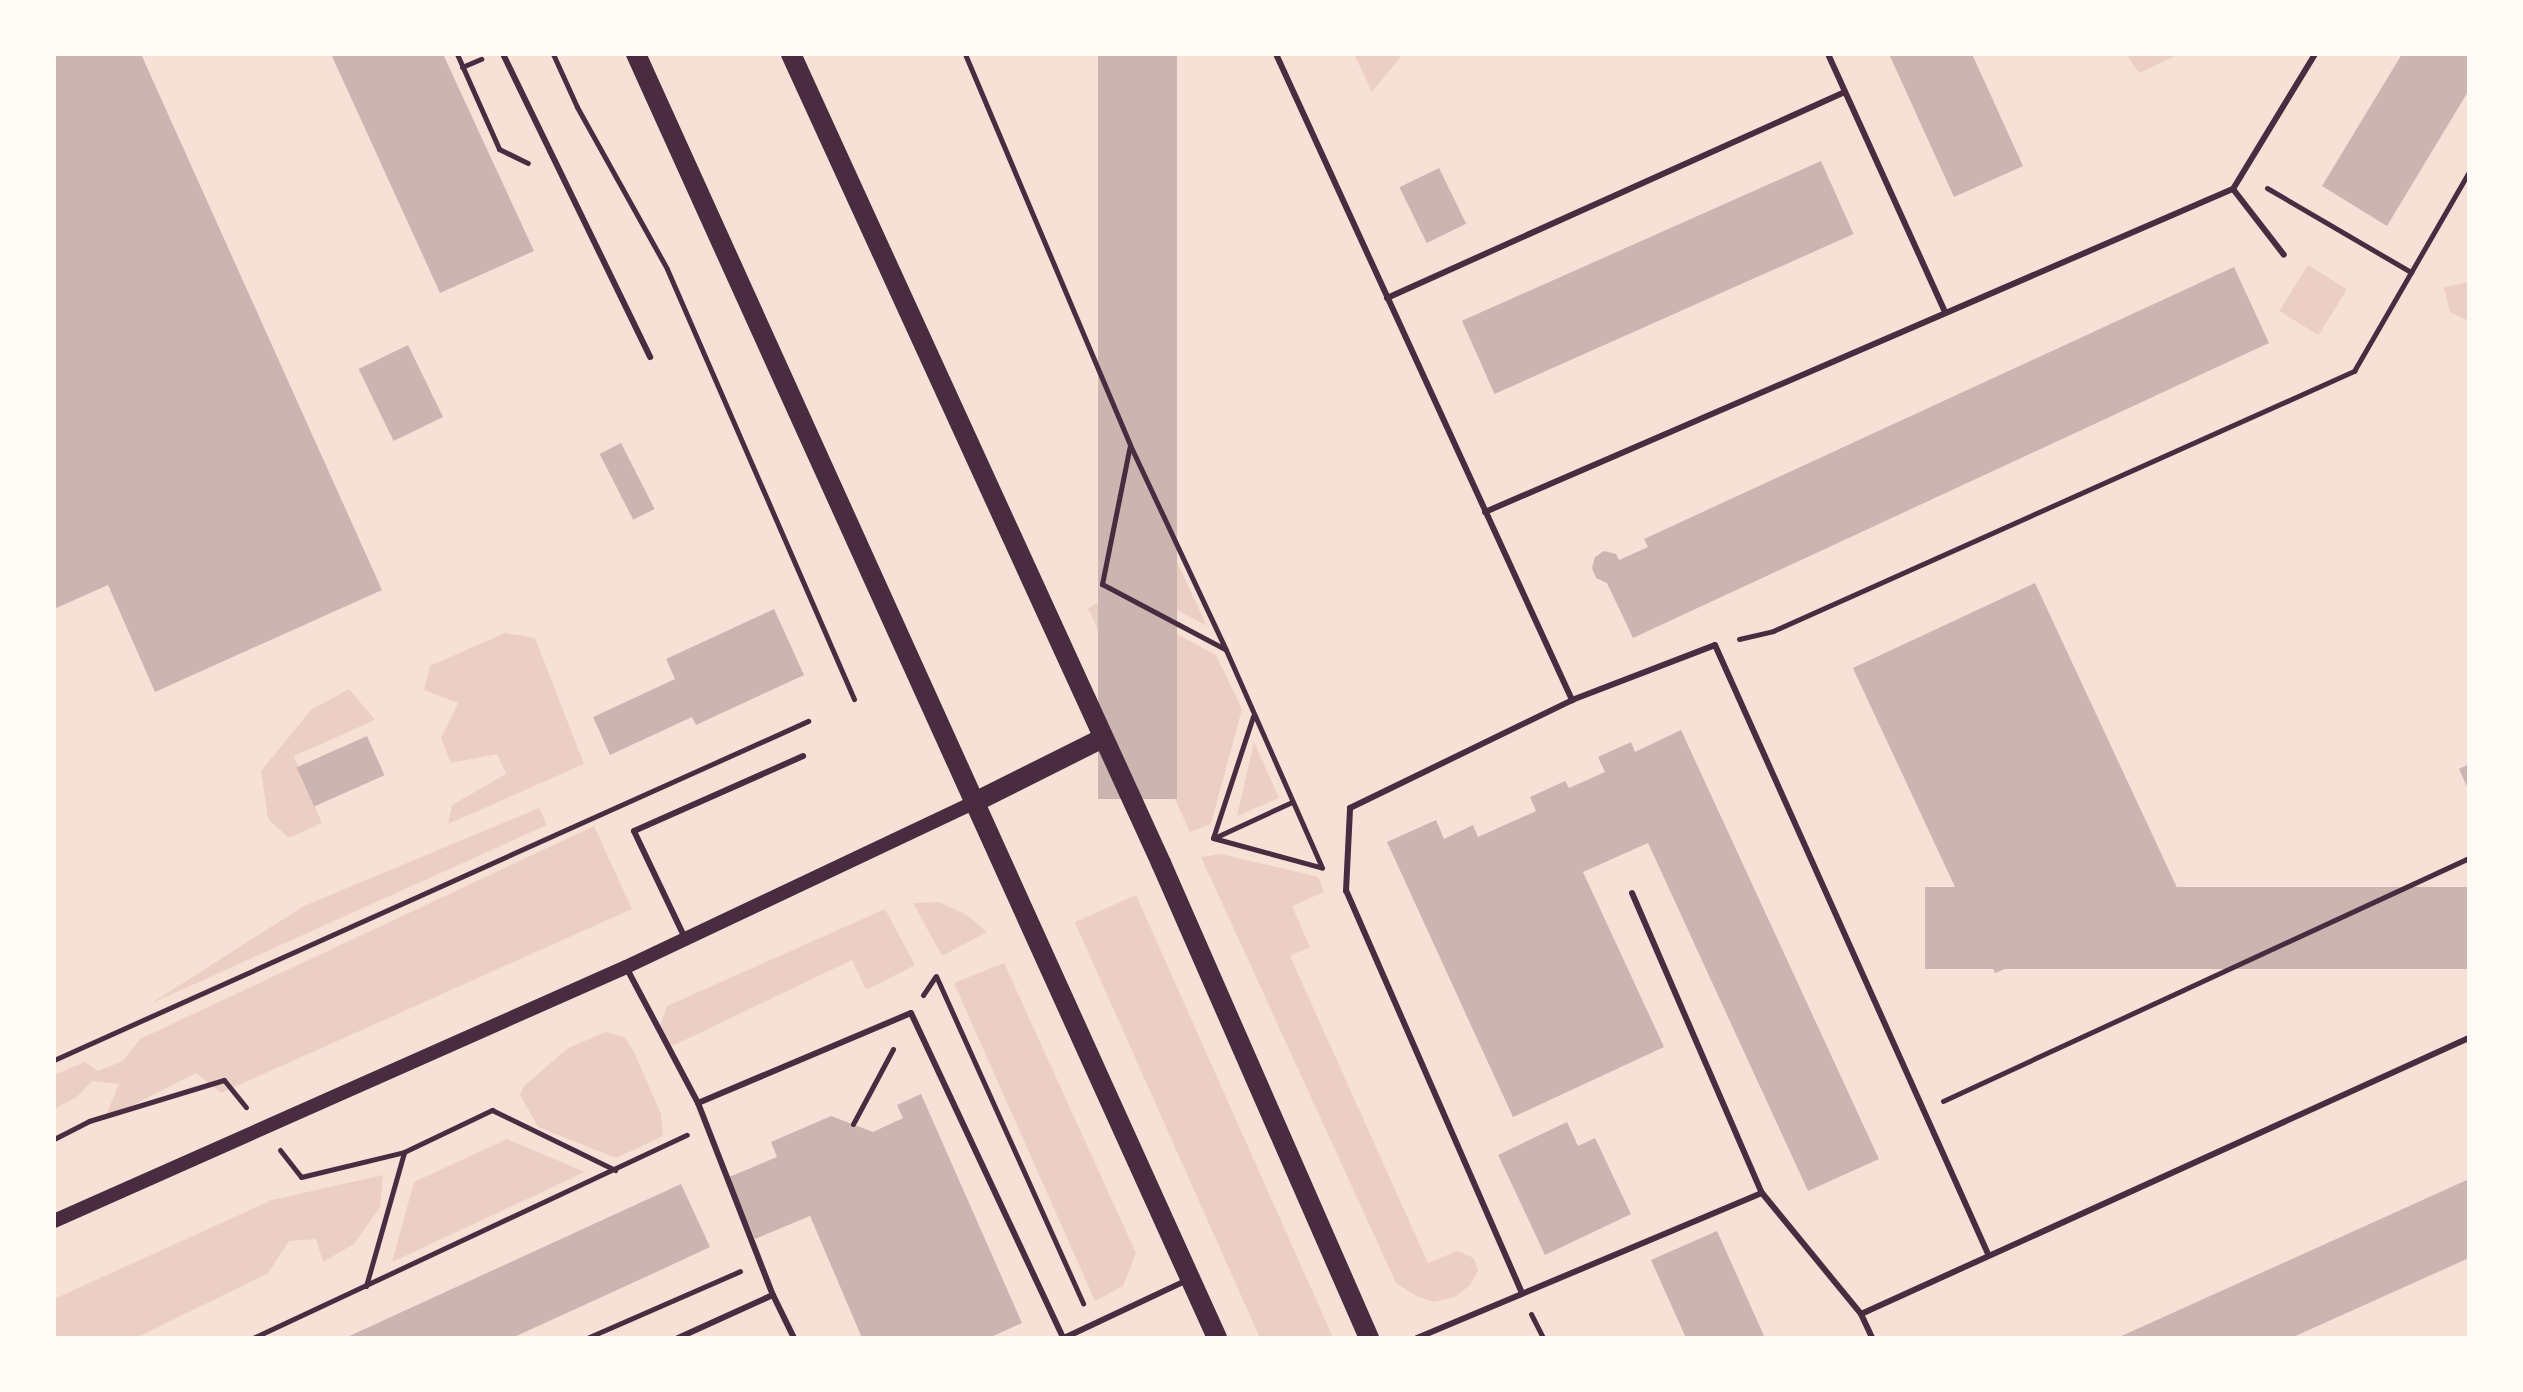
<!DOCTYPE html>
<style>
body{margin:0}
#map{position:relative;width:2523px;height:1392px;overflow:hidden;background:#f7e1d7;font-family:Arial,sans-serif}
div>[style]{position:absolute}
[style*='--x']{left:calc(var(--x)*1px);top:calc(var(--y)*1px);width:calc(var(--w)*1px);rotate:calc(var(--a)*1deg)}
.green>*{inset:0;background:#ebcfc5;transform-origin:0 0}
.building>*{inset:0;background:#ccb4b1;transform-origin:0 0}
.path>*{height:5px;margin:-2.5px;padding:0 2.5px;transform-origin:2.5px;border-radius:2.5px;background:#4a2c40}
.service>*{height:6px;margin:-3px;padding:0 3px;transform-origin:3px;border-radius:3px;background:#4a2c40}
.tertiary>*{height:14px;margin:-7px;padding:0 7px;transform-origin:7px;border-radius:7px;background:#4a2c40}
.primary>*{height:20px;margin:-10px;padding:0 10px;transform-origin:10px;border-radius:10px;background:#4a2c40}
span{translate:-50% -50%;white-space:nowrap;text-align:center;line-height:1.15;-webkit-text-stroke:8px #fffaf5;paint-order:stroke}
.frame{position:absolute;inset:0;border:56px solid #fffaf5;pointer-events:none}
</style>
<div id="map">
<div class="green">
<div style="clip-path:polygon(1354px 54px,1403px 54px,1372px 92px)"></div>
<div style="clip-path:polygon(2126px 54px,2180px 54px,2139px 73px)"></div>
<div style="left:2308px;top:265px;width:46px;height:54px;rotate:32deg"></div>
<div style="clip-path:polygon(2469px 282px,2469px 321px,2450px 312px,2444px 287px)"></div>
<div style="clip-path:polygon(1136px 474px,1207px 626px,1120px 579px)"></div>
<div style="clip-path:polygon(1109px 598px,1216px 655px,1242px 709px,1211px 824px,1190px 832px,1088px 608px)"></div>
<div style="clip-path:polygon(505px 633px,535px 638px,584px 764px,448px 824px,452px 805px,506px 774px,497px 754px,451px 763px,441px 738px,458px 703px,424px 690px,430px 666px)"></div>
<div style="clip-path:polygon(349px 689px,375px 720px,294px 756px,322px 823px,289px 838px,268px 819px,261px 771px,311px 710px)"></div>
<div style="clip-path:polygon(1254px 742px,1279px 798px,1237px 816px)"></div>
<div style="clip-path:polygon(539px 808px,547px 825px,150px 1004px,304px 906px)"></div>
<div style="clip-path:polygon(594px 826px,632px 909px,221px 1093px,196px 1073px,104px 1120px,119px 1084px,92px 1081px,77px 1097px,54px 1109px,54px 1075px,85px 1062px,98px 1071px,123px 1061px,140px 1039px)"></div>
<div style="clip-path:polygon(1221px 854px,1318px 877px,1324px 892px,1292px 906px,1310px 947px,1290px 956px,1428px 1263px,1457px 1251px,1474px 1258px,1478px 1271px,1470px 1285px,1455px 1297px,1434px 1302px,1416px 1296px,1396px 1283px,1201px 857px)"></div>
<div style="left:1136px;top:895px;width:486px;height:67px;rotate:66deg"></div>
<div style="clip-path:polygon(939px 902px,967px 915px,987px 932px,942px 956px,913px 903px)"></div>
<div style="clip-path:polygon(885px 909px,915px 965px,866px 990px,852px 960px,666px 1049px,659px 1028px,667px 1006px)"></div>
<div style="clip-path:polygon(1004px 963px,1136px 1253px,1123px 1286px,1095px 1301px,954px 983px)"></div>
<div style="clip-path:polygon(606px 1032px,624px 1037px,634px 1052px,661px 1114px,663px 1136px,616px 1158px,538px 1127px,520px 1095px,524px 1086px,568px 1048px)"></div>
<div style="clip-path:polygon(507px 1139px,585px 1172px,392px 1262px,414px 1182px)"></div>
<div style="clip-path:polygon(383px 1175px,380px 1207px,354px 1244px,323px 1262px,316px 1239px,289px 1241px,268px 1273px,136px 1338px,54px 1338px,54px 1299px,272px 1200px)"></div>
</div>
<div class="building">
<div style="clip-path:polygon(54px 54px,141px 54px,382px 590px,155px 692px,108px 585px,54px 609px)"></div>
<div style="clip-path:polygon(331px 54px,443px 54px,534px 251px,440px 293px)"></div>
<div style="left:1098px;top:54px;width:79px;height:745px"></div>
<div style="clip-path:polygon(1889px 54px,1972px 54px,2023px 166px,1954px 197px)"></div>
<div style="clip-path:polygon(2402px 54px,2469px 54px,2469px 90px,2387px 226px,2322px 186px)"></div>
<div style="left:1821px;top:161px;width:80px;height:393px;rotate:66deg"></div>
<div style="left:1439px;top:168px;width:62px;height:44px;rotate:64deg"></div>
<div style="clip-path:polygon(2234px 267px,2269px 343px,1633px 638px,1607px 583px,1596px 578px,1592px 568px,1595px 557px,1604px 551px,1616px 554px,1619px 560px,1648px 547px,1644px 539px)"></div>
<div style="left:408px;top:345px;width:80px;height:55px;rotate:64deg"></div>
<div style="left:621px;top:443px;width:74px;height:24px;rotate:63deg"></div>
<div style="left:2035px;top:583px;width:337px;height:201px;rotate:65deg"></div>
<div style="clip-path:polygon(774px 609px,804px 675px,696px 725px,692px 717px,610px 755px,593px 717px,675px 679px,666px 659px)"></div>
<div style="clip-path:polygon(1681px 730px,1879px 1159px,1808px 1191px,1648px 843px,1583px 872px,1664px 1047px,1513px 1117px,1387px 842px,1436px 820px,1444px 839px,1473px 825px,1478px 837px,1536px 811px,1530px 797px,1565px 781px,1569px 788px,1605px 772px,1598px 757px,1631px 742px,1635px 752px)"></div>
<div style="left:367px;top:736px;width:43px;height:77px;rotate:66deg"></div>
<div style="clip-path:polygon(2469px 764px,2469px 791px,2459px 769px)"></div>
<div style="left:2469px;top:887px;width:82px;height:544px;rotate:90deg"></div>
<div style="clip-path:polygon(921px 1094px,1022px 1323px,989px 1338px,862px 1338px,810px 1216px,755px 1239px,729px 1177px,777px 1157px,771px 1142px,831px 1116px,873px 1132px,903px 1118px,897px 1105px)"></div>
<div style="clip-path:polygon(1567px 1122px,1578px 1146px,1595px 1138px,1631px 1214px,1545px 1255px,1498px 1155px)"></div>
<div style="clip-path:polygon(2469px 1179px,2469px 1258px,2291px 1338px,2117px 1338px)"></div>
<div style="clip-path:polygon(681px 1184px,710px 1247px,665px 1268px,512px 1338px,345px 1338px)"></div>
<div style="clip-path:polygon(1717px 1231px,1765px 1338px,1686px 1338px,1651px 1260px)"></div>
</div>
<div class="path">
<div style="--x:457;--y:54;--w:104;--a:66.1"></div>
<div style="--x:499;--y:149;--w:32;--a:26"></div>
<div style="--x:553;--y:54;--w:58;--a:65.6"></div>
<div style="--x:577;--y:107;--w:185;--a:60.9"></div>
<div style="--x:667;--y:269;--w:469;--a:66.5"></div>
<div style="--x:965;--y:54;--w:424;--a:67.1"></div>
<div style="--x:1130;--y:445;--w:226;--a:64.9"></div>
<div style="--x:1226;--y:650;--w:238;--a:66.2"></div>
<div style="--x:462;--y:67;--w:21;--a:-23"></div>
<div style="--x:2267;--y:188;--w:167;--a:30.3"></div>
<div style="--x:1130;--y:445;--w:142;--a:101.4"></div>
<div style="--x:1102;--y:584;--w:139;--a:27.9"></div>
<div style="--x:1739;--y:639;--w:35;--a:-13"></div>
<div style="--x:1773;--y:631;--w:637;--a:-24.11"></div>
<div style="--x:2354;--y:371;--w:230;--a:-60"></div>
<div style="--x:1213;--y:838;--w:128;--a:-71.8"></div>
<div style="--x:1213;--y:838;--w:111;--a:15.2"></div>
<div style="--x:1214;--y:838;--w:86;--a:-24.8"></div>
<div style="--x:936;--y:976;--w:359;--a:65.8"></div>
<div style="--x:923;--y:995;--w:22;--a:-56"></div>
<div style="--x:54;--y:1060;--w:827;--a:-24.21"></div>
<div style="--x:1943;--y:1101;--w:579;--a:-24.8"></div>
<div style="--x:853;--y:1124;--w:85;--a:-61.9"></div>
<div style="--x:54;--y:1139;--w:39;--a:-27"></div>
<div style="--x:89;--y:1121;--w:141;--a:-16.9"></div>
<div style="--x:224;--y:1080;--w:35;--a:51"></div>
<div style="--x:280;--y:1150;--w:34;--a:52"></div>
<div style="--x:301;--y:1177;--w:106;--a:-13.6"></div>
<div style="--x:404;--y:1152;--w:98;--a:-25.5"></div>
<div style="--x:492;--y:1110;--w:137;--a:26"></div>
<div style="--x:366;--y:1286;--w:138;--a:-74.1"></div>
<div style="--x:1531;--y:1314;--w:27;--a:63"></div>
<div style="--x:253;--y:1338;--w:479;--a:-25.1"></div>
<div style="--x:587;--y:1338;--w:167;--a:-23.6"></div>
</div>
<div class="service">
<div style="--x:503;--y:54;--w:337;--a:64.1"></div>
<div style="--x:1276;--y:54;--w:711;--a:65.38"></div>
<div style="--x:1828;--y:54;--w:283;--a:65.6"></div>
<div style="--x:2233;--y:189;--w:83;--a:52.3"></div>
<div style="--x:1387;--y:298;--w:502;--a:-24.22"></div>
<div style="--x:1485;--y:512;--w:815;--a:-23.36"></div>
<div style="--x:2233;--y:189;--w:158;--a:-58.7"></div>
<div style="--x:1632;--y:893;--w:327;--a:66.6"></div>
<div style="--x:1762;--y:1193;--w:156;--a:50.7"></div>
<div style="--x:1861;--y:1314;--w:26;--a:65"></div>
<div style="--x:684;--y:936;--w:116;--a:-115.5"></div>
<div style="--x:634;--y:831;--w:185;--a:-23.9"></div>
<div style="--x:626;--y:967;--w:154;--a:62.1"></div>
<div style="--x:698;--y:1103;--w:206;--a:68.7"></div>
<div style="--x:773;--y:1295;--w:48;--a:64"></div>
<div style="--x:698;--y:1103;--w:231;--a:-22.9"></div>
<div style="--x:911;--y:1013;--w:359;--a:64.9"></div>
<div style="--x:1522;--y:1293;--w:439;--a:-113.6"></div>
<div style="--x:1346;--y:891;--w:83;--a:-87.2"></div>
<div style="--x:1350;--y:808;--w:247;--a:-25.9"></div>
<div style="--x:1572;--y:700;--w:153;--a:-21"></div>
<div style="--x:1715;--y:645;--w:667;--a:65.85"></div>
<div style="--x:1861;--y:1314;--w:668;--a:-24.42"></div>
<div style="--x:678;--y:1338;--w:104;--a:-24.4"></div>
<div style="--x:1064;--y:1338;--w:136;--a:-25.2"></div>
<div style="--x:1417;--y:1338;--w:374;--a:-22.8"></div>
</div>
<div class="tertiary">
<div style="--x:54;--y:1221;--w:626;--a:-23.94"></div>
<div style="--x:626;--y:967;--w:384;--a:-25.3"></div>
</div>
<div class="primary">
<div style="--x:636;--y:54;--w:1409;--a:65.65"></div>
<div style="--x:791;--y:54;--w:890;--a:65.42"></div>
<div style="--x:1161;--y:863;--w:519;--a:66.35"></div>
<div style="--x:973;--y:803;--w:145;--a:-26.6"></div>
</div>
<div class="frame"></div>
</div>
